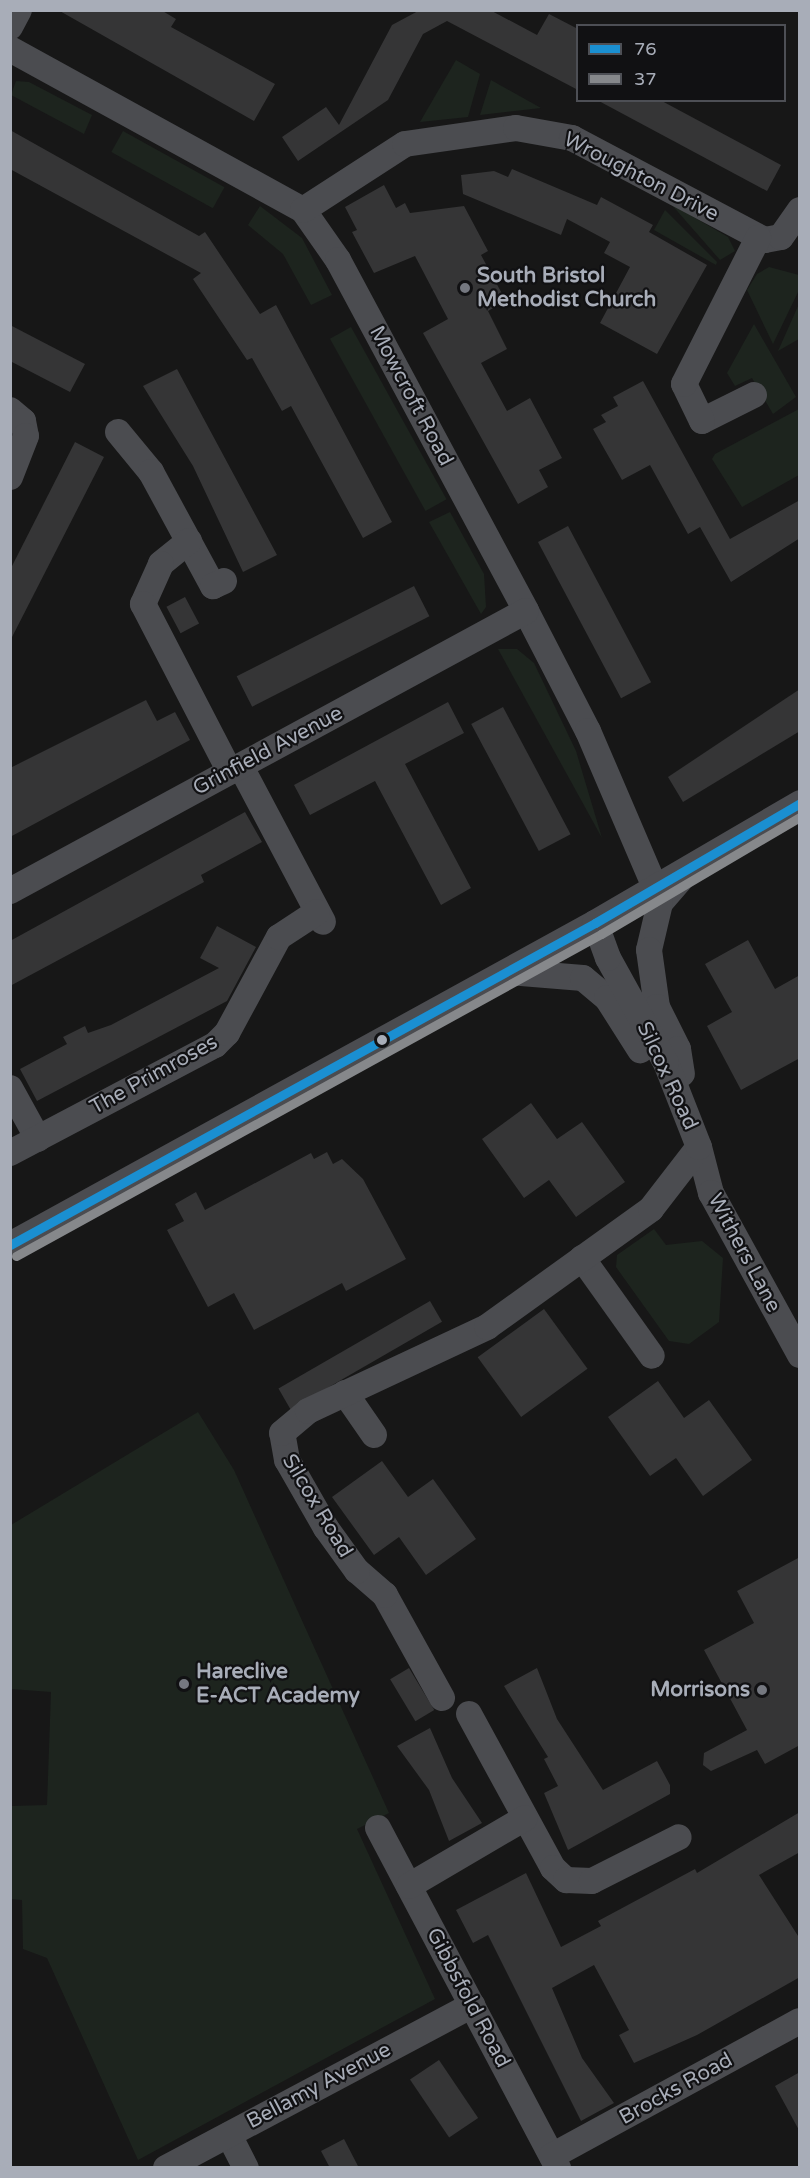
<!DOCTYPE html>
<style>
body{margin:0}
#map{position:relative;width:810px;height:2178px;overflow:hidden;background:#171717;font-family:"Varela Round",sans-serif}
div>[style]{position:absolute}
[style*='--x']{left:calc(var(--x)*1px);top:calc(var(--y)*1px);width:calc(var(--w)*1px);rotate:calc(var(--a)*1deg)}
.green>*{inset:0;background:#1d241e;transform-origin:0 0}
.building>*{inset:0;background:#353536;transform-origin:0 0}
.street>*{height:26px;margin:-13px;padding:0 13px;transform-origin:13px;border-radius:13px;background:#4b4c50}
.bus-1>*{height:9px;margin:-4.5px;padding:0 4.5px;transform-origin:4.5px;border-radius:4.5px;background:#1a8fd1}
.bus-2>*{height:9px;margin:-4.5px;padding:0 4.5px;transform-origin:4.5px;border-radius:4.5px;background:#86888b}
.dots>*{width:16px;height:16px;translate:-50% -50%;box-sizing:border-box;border:3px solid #111113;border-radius:50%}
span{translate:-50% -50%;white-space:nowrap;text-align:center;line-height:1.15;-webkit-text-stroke:4.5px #111113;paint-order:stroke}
.street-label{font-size:21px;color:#a8adb8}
.poi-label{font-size:21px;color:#a8adb8;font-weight:700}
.left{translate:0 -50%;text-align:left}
.right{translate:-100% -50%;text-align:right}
.frame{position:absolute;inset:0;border:12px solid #a8adb8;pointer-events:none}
.legend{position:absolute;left:576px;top:24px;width:210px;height:78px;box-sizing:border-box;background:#111113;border:2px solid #4d4f55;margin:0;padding:8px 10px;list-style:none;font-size:18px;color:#a8adb8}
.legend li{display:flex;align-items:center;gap:12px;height:30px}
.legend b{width:30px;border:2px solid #4d4f55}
</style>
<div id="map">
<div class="green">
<div style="clip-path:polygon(456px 60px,480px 74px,468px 117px,420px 122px)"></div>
<div style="clip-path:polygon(491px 80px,541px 108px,480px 115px)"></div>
<div style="clip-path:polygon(16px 81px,29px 82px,92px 115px,84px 134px,11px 95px)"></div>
<div style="left:123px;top:131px;width:116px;height:24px;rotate:29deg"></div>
<div style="clip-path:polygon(671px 204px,728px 237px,735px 251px,720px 260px)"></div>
<div style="clip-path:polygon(260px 206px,302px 238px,332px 295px,311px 305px,283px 254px,248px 225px)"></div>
<div style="clip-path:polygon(665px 210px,717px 262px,716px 265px,654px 230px)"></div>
<div style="clip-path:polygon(769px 267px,799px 275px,799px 290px,773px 344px,747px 290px,757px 274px)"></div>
<div style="clip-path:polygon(799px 304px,799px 339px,778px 351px)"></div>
<div style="clip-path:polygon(754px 324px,796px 397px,773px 414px,752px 378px,735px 386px,727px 373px)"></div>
<div style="left:351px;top:327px;width:197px;height:24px;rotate:61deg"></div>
<div style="clip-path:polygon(799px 409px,799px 475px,742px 507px,712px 459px,715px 454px)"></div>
<div style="clip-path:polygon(450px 512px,484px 574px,486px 607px,481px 614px,429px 522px)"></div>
<div style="clip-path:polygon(498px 649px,517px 649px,534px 663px,576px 751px,602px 838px)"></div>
<div style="clip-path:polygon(654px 1229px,666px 1245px,702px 1241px,723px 1258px,719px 1322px,689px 1344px,669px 1341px,616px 1267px,617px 1255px)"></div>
<div style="clip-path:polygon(198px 1412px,234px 1470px,389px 1813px,357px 1829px,435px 1999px,138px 2160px,47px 1958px,23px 1949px,22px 1900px,11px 1899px,11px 1806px,47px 1805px,51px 1692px,11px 1689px,11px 1525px)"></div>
</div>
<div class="building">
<div style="clip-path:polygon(58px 10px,161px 10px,176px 19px,171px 27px,275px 84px,254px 121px)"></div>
<div style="clip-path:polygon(420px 10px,490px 10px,537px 35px,549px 14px,578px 29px,578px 90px,447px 21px,423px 34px,388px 100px,298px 161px,282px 137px,326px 107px,339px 125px,392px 25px)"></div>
<div style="clip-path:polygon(597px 100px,660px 100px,781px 165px,767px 191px)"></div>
<div style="clip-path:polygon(10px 130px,199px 236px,205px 232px,260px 314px,276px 305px,392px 522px,363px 538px,291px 406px,282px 411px,252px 358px,247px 360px,193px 279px,201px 273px,10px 169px)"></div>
<div style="clip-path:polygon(512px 169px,597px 205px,601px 197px,653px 225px,649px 232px,707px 265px,657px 354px,600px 323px,630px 267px,604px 253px,610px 242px,567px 219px,561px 235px,463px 194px,461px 175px,494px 171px,508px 177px)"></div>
<div style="clip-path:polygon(384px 185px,396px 208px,405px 203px,410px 213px,464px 206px,488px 251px,481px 255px,506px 301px,488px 311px,507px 349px,481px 363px,507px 411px,530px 398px,562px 458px,539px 470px,548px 487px,518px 504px,423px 333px,448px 319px,415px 256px,374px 273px,352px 232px,357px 230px,345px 207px)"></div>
<div style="clip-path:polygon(10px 325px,85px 364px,70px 392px,10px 361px)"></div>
<div style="clip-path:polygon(177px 369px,277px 555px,243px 572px,193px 466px,143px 386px)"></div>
<div style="clip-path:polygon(643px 381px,730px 539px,800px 500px,800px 538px,731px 582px,700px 527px,688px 534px,650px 465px,622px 480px,593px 429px,606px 422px,601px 415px,618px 406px,613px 397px)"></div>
<div style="clip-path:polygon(75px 442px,104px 457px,10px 641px,10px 570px)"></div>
<div style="left:568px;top:526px;width:177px;height:34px;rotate:62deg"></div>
<div style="left:414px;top:586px;width:34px;height:199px;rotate:63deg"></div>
<div style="left:185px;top:597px;width:30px;height:21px;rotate:62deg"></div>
<div style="clip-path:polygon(800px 689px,800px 731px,683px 802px,668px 777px)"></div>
<div style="clip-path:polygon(146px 700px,157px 721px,175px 712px,190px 740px,10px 837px,10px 768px)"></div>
<div style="clip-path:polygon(448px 702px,464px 733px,405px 764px,471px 888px,441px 905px,375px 781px,310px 815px,294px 785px)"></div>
<div style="left:503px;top:707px;width:144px;height:36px;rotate:62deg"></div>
<div style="clip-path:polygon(245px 812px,262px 842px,201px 875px,204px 882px,10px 986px,10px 941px)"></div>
<div style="clip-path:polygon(217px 926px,256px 947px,227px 1001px,37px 1101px,20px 1069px,67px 1044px,63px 1037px,85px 1026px,88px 1033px,111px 1025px,219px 968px,200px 958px)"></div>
<div style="clip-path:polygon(748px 940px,775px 989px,800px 975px,800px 1058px,741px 1090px,707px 1026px,732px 1012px,705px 964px)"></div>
<div style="clip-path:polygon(531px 1103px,557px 1139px,582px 1122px,625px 1182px,576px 1217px,549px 1180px,524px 1198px,482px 1139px)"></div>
<div style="clip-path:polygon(327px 1152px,333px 1164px,342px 1159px,363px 1179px,406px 1259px,346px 1291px,342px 1283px,254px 1330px,234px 1293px,208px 1307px,167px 1230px,184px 1221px,175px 1204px,196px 1192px,205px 1210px,311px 1153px,314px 1159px)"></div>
<div style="left:430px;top:1301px;width:24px;height:175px;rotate:60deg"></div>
<div style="left:544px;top:1309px;width:74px;height:82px;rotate:54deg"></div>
<div style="clip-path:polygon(658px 1381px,684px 1418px,709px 1400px,752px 1460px,703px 1496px,676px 1458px,650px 1476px,608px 1417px)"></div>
<div style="clip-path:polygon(382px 1461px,408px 1497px,433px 1479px,476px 1539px,426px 1575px,399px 1537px,374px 1555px,332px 1497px)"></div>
<div style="clip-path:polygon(800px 1557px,800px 1745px,765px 1764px,757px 1750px,711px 1771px,703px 1765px,704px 1753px,747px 1730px,704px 1650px,754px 1623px,737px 1591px)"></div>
<div style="left:409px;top:1668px;width:49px;height:22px;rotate:59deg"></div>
<div style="clip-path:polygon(537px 1668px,557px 1719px,603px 1790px,657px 1761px,670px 1785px,670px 1794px,568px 1850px,544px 1793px,558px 1786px,544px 1759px,548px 1757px,504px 1686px)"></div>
<div style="clip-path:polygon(430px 1728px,452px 1778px,482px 1823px,449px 1841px,429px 1790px,397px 1746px)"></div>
<div style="clip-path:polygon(800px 1812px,800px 1852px,759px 1875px,800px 1939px,800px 1977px,697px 2035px,634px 2063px,619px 2035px,629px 2030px,594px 1965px,552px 1988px,582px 2058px,614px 2103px,581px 2121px,488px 1935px,473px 1943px,456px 1910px,526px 1873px,561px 1947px,601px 1926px,598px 1921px,695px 1869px,697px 1873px)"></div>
<div style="left:439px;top:2060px;width:70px;height:35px;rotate:56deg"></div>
<div style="clip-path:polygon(800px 2072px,800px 2132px,775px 2086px)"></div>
<div style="clip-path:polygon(344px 2139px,359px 2168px,330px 2168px,321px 2151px)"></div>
</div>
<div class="street">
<div style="--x:10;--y:27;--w:19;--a:-62"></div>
<div style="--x:10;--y:49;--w:334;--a:28.8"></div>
<div style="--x:303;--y:210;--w:61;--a:55"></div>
<div style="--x:338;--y:260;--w:398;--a:61.8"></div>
<div style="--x:526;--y:611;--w:135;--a:62.7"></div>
<div style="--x:588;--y:731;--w:170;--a:66.8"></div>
<div style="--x:303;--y:210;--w:121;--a:-32.9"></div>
<div style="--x:405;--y:144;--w:112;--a:-8.2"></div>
<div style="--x:516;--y:128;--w:57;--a:10.1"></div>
<div style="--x:572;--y:138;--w:218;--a:27.9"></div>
<div style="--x:765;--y:240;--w:16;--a:-11"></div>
<div style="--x:781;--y:237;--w:33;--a:-55"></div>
<div style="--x:754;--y:395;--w:58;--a:153.4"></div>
<div style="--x:702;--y:421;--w:41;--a:-115.9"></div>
<div style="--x:684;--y:384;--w:164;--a:-63.1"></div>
<div style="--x:10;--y:410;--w:17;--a:40"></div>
<div style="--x:23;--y:421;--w:15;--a:79"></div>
<div style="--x:26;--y:436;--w:44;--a:111.3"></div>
<div style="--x:118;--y:432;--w:52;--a:50.5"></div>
<div style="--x:151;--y:472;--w:130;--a:61.5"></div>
<div style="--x:213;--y:586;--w:12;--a:-24"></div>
<div style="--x:189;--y:541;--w:36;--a:141"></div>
<div style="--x:161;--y:564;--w:44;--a:114.2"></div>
<div style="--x:143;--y:604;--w:189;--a:62.6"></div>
<div style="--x:241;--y:767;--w:175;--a:62.1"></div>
<div style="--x:680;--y:880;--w:30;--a:131"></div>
<div style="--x:660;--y:903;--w:48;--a:103.2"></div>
<div style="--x:649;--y:950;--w:58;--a:82"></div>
<div style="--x:657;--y:1007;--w:47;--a:63.4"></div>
<div style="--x:678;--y:1049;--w:25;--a:81"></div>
<div style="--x:10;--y:891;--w:587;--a:-28.49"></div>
<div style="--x:509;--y:972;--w:74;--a:4.6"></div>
<div style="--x:583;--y:978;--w:31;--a:40"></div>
<div style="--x:607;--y:998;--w:62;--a:57.6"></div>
<div style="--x:10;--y:1088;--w:58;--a:61.2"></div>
<div style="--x:699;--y:1147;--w:48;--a:75.4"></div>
<div style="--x:711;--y:1193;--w:185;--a:61.2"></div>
<div style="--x:10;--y:1153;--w:232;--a:-27.8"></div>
<div style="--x:215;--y:1045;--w:17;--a:-45"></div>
<div style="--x:227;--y:1033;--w:109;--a:-61.6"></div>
<div style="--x:279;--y:937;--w:45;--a:-33.3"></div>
<div style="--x:10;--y:1245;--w:668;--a:-28.83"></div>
<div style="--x:595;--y:923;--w:238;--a:-30.3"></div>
<div style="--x:582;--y:1258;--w:120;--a:54.5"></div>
<div style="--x:345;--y:1393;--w:51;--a:55.4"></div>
<div style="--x:442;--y:1698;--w:118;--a:-119"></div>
<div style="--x:385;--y:1595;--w:37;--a:-139"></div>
<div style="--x:357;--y:1571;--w:53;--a:-125.8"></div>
<div style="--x:326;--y:1528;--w:78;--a:-119.8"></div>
<div style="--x:287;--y:1460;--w:27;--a:-100"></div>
<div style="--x:282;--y:1433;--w:34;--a:-40"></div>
<div style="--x:308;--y:1411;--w:198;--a:-25.1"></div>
<div style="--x:487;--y:1327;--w:202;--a:-35.7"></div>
<div style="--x:651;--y:1209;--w:78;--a:-52.3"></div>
<div style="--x:699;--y:1147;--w:90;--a:-111.4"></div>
<div style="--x:666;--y:1063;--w:120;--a:-118.9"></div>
<div style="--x:608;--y:958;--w:37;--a:-110"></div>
<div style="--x:469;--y:1714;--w:175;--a:61.4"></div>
<div style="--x:553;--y:1868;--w:18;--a:43"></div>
<div style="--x:566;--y:1880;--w:26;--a:2"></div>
<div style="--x:592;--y:1881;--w:97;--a:-26.8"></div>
<div style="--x:378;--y:1828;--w:385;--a:62.1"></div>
<div style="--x:409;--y:1886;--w:134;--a:-30.4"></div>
<div style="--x:229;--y:2135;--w:37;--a:63"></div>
<div style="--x:552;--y:2156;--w:282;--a:-28.6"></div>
<div style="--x:166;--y:2168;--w:347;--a:-28"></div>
</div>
<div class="bus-1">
<div style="--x:10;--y:1245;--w:668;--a:-28.83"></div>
<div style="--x:595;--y:923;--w:238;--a:-30.3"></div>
</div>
<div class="bus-2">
<div style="--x:16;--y:1256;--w:668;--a:-28.83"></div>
<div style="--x:601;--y:934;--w:231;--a:-30.5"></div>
</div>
<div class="dots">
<div style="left:465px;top:288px;background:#757880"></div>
<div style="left:382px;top:1040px;background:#a8adb8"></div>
<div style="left:184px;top:1684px;background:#757880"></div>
<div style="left:762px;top:1690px;background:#757880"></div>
</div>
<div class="street-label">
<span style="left:641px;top:177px;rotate:27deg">Wroughton Drive</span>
<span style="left:411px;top:396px;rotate:62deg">Mowcroft Road</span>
<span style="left:268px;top:751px;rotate:-28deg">Grinfield Avenue</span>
<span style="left:154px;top:1075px;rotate:-29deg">The Primroses</span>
<span style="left:667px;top:1076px;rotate:65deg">Silcox Road</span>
<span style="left:744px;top:1253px;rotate:62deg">Withers Lane</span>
<span style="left:317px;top:1506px;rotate:59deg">Silcox Road</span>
<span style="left:468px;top:1998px;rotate:62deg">Gibbsfold Road</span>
<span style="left:319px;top:2086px;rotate:-28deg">Bellamy Avenue</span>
<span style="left:676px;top:2089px;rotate:-29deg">Brocks Road</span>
</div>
<div class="poi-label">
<span class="left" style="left:477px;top:288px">South Bristol<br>Methodist Church</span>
<span class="left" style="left:196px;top:1684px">Hareclive<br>E-ACT Academy</span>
<span class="right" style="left:750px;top:1690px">Morrisons</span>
</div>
<div class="frame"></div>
<ul class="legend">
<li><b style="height:8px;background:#1a8fd1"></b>76</li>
<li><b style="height:8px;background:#86888b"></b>37</li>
</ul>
</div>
